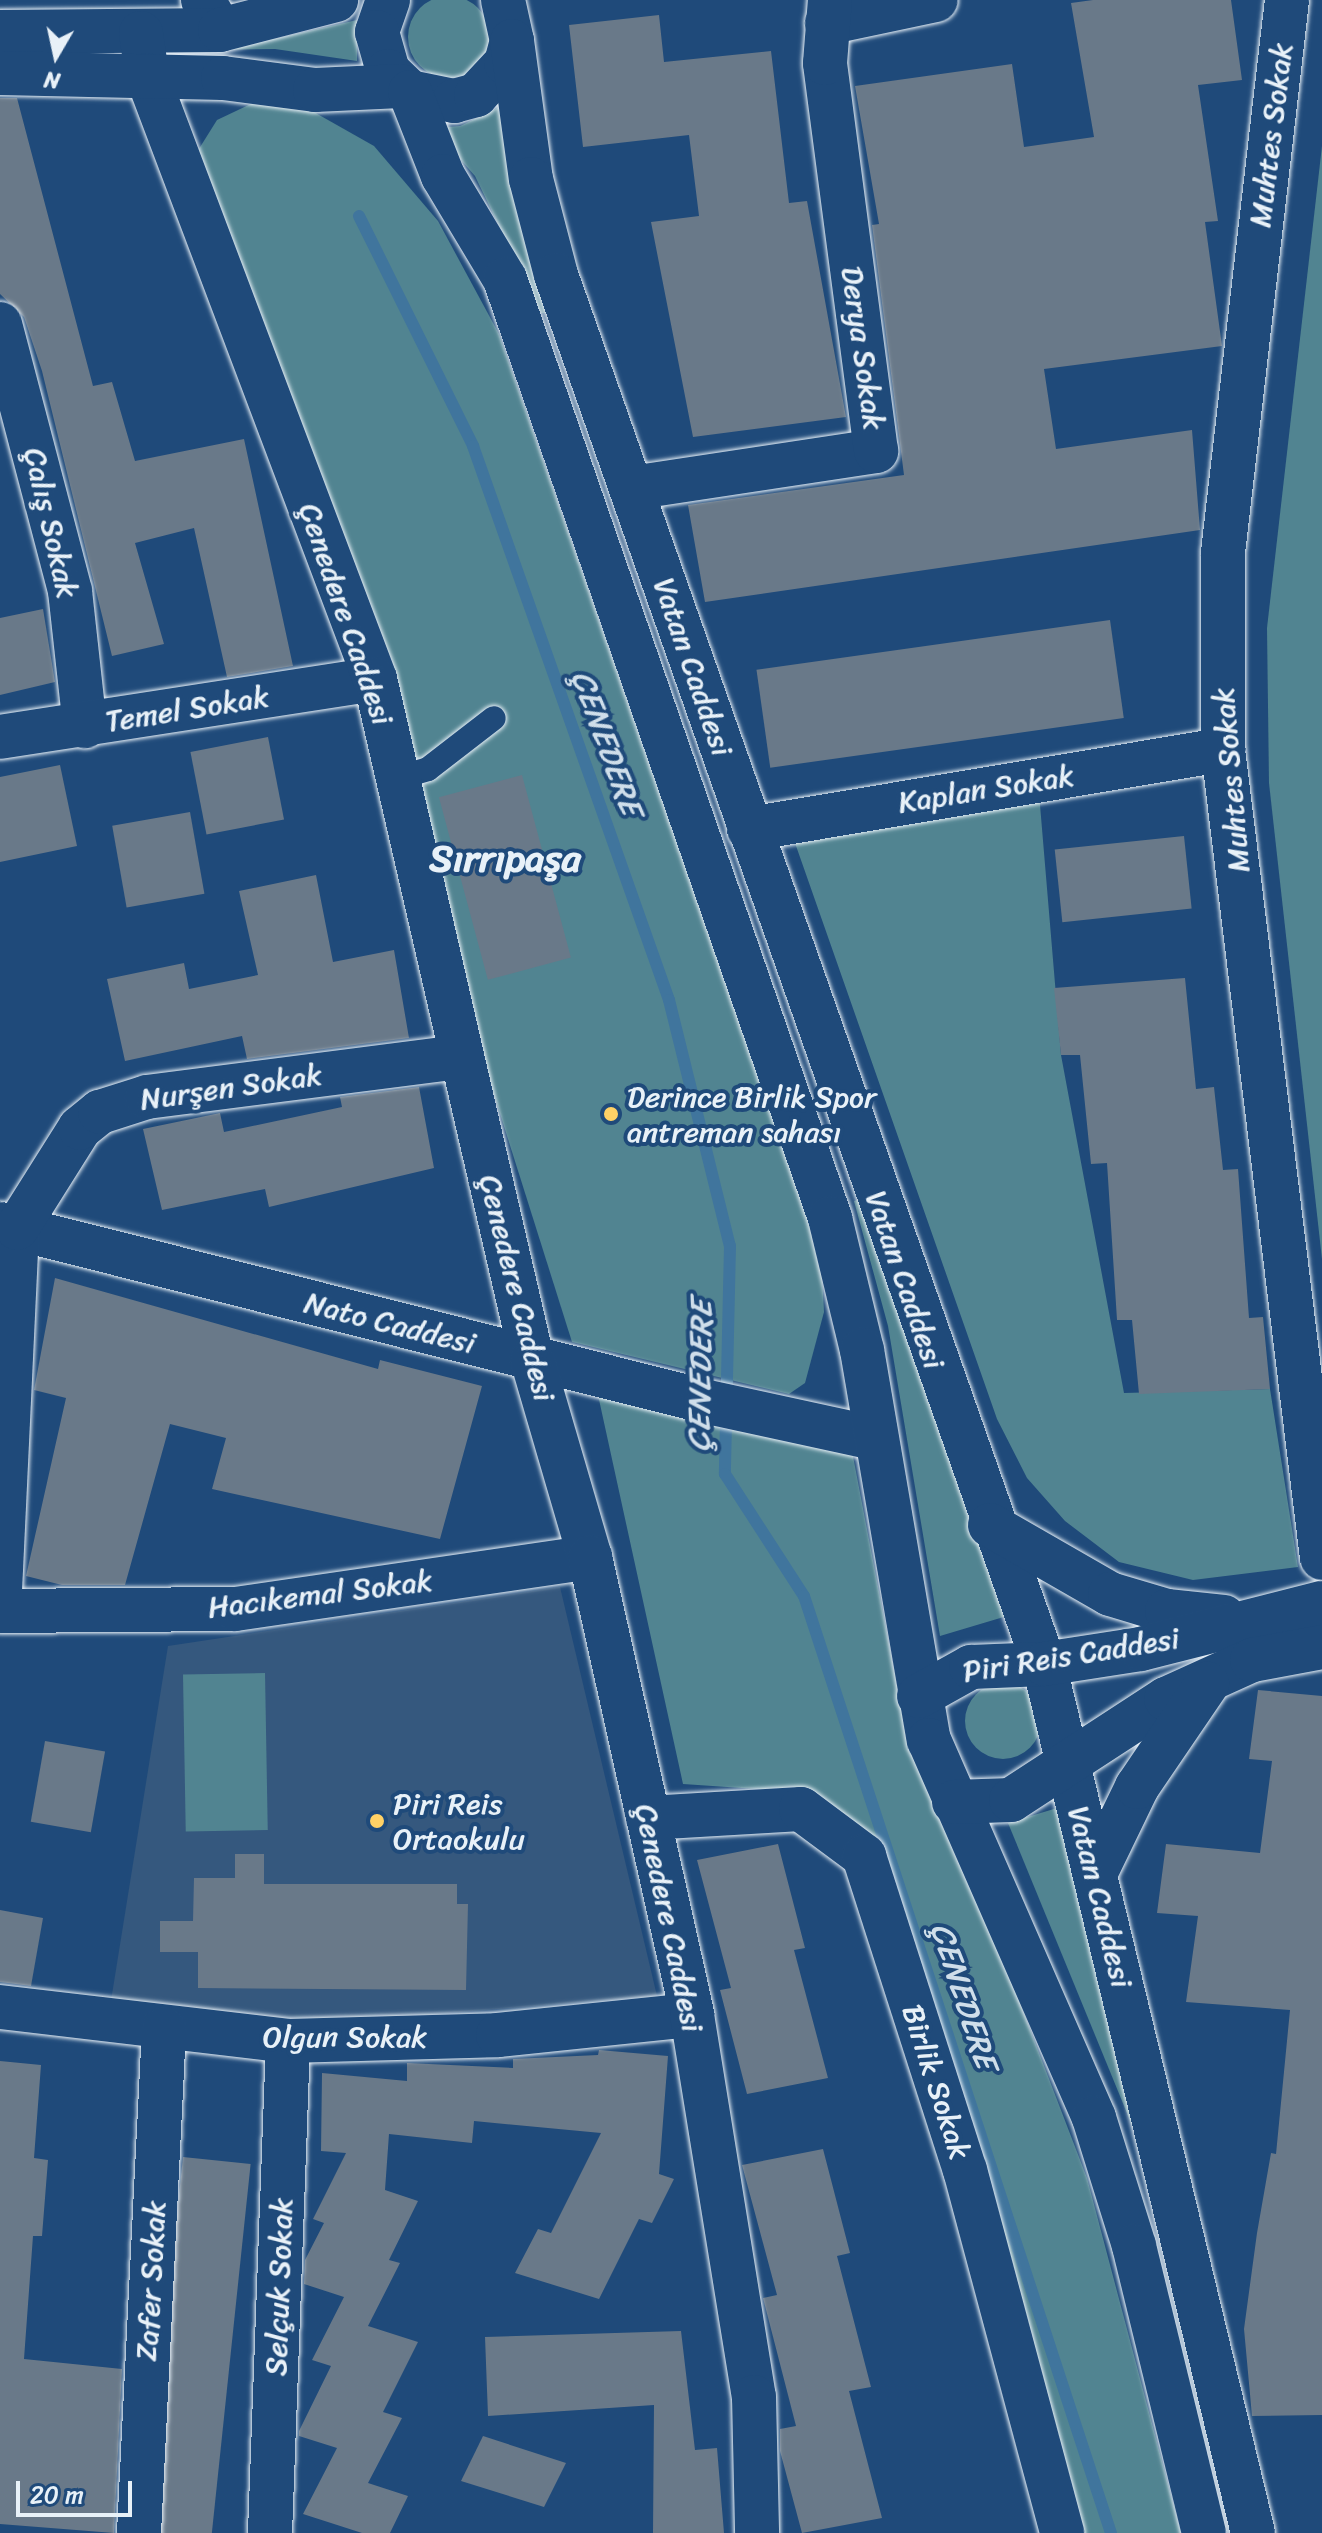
<!DOCTYPE html>
<meta charset="utf-8">
<style>
body{margin:0}
#map{position:relative;width:1322px;height:2533px;overflow:hidden;background:#1f4a7a;font-family:Sriracha,sans-serif}
div>[style]{position:absolute}
[style*='--x']{left:calc(var(--x)*1px);top:calc(var(--y)*1px);width:calc(var(--w)*1px);rotate:calc(var(--a)*1deg)}
.built>*{inset:0;background:#35587e}
.green>*{inset:0;background:#518491;transform-origin:0 0}
.round{border-radius:50%}
.stream>*{height:12px;margin:-6px;padding:0 6px;transform-origin:6px;border-radius:6px;background:#40759d}
.building>*{inset:0;background:#697989;transform-origin:0 0}
.roads{filter:drop-shadow(0 0 2px #e8f1f8) drop-shadow(0 0 2px #e8f1f8)}
.lane>*{height:24px;margin:-12px;padding:0 12px;transform-origin:12px;border-radius:12px;background:#1f4a7a}
.street>*{height:44px;margin:-22px;padding:0 22px;transform-origin:22px;border-radius:22px;background:#1f4a7a}
.secondary>*{height:44px;margin:-22px;padding:0 22px;transform-origin:22px;border-radius:22px;background:#1f4a7a}
.dots>*{width:22px;height:22px;translate:-50% -50%;box-sizing:border-box;border:4px solid #1f4a7a;border-radius:50%}
span{translate:-50% -50%;white-space:nowrap;text-align:center;line-height:1.15;-webkit-text-stroke:8px #1f4a7a;paint-order:stroke}
.street-label{font-size:30px;color:#e8f1f8}
.poi-label{font-size:30px;color:#e8f1f8}
.left{translate:0 -50%;text-align:left}
.water-label{font-size:32px;color:#cfdeea;font-style:italic}
.district-label{font-size:38px;color:#e8f1f8;font-weight:700}
.north{position:absolute;left:16px;top:16px;width:80px;height:80px;-webkit-text-stroke:6px #1f4a7a;paint-order:stroke;rotate:189deg;font-size:22px;font-weight:700;line-height:32px;text-align:center;color:#e8f1f8}
.north::after{content:'';display:block;margin:auto;width:28px;height:36px;background:#e8f1f8;clip-path:polygon(50% 0,100% 100%,50% 72%,0 100%)}
.scale{position:absolute;left:16px;top:2481px;width:116px;height:36px;box-sizing:border-box;border:4px solid #e8f1f8;border-top:0;padding-left:10px;font-size:24px;line-height:28px;white-space:nowrap;color:#e8f1f8;-webkit-text-stroke:6px #1f4a7a;paint-order:stroke}
</style>
<div id="map">
<div class="built">
<div style="clip-path:polygon(560px 1587px,657px 1996px,301px 2025px,110px 2007px,168px 1646px)"></div>
</div>
<div class="green">
<div class="round" style="left:408px;top:-4px;width:82px;height:82px"></div>
<div style="clip-path:polygon(357px 20px,357px 61px,275px 49px,195px 50px,196px 42px,274px 39px)"></div>
<div style="clip-path:polygon(259px 100px,305px 107px,374px 146px,438px 221px,499px 334px,821px 1255px,824px 1312px,805px 1383px,789px 1394px,572px 1342px,197px 152px,217px 120px)"></div>
<div style="clip-path:polygon(502px 106px,551px 313px,541px 313px,475px 176px,433px 128px,460px 126px)"></div>
<div style="clip-path:polygon(1322px 146px,1322px 1259px,1269px 783px,1267px 628px)"></div>
<div style="clip-path:polygon(1038px 781px,1061px 1055px,1124px 1393px,1270px 1389px,1298px 1567px,1193px 1580px,1119px 1562px,1065px 1521px,1027px 1478px,997px 1419px,788px 823px)"></div>
<div style="clip-path:polygon(869px 1197px,1007px 1616px,940px 1636px,888px 1326px,854px 1201px)"></div>
<div style="clip-path:polygon(598px 1395px,852px 1451px,899px 1696px,954px 1853px,1000px 1951px,1087px 2178px,1181px 2533px,1083px 2533px,863px 1834px,799px 1792px,683px 1784px)"></div>
<div style="left:265px;top:1673px;width:157px;height:82px;rotate:89deg"></div>
<div class="round" style="left:965px;top:1683px;width:76px;height:76px"></div>
<div style="clip-path:polygon(1067px 1805px,1143px 2152px,1008px 1823px)"></div>
</div>
<div class="stream">
<div style="--x:359;--y:216;--w:257;--a:63.6"></div>
<div style="--x:473;--y:446;--w:588;--a:70.52"></div>
<div style="--x:669;--y:1000;--w:253;--a:76.1"></div>
<div style="--x:730;--y:1246;--w:228;--a:91.3"></div>
<div style="--x:725;--y:1474;--w:145;--a:57.1"></div>
<div style="--x:804;--y:1596;--w:986;--a:71.86"></div>
</div>
<div class="building">
<div style="clip-path:polygon(1093px 0,1231px 0,1242px 80px,1198px 85px,1218px 221px,1205px 222px,1222px 346px,1044px 369px,1056px 449px,1192px 430px,1200px 530px,705px 602px,688px 505px,904px 475px,872px 225px,879px 224px,855px 86px,1012px 64px,1024px 147px,1094px 137px,1071px 3px)"></div>
<div style="clip-path:polygon(659px 15px,664px 62px,771px 51px,789px 203px,807px 201px,846px 417px,693px 437px,651px 222px,699px 216px,689px 135px,583px 147px,569px 25px)"></div>
<div style="clip-path:polygon(0 98px,17px 98px,93px 386px,112px 382px,135px 461px,244px 439px,293px 666px,227px 677px,194px 528px,135px 543px,164px 644px,112px 656px,42px 371px,24px 317px,0 294px)"></div>
<div style="clip-path:polygon(43px 609px,55px 682px,0 695px,0 618px)"></div>
<div style="left:1110px;top:620px;width:99px;height:357px;rotate:82deg"></div>
<div style="left:268px;top:737px;width:84px;height:79px;rotate:79deg"></div>
<div style="clip-path:polygon(60px 765px,77px 846px,0 862px,0 777px)"></div>
<div style="left:522px;top:775px;width:189px;height:86px;rotate:75deg"></div>
<div style="left:190px;top:812px;width:83px;height:79px;rotate:80deg"></div>
<div style="left:1184px;top:836px;width:73px;height:130px;rotate:84deg"></div>
<div style="clip-path:polygon(316px 875px,333px 962px,394px 950px,409px 1038px,247px 1059px,242px 1036px,125px 1061px,107px 979px,184px 963px,189px 989px,258px 975px,239px 891px)"></div>
<div style="clip-path:polygon(1185px 978px,1196px 1089px,1214px 1087px,1223px 1170px,1238px 1169px,1249px 1318px,1263px 1317px,1270px 1389px,1139px 1394px,1132px 1320px,1117px 1320px,1107px 1163px,1091px 1164px,1080px 1055px,1061px 1055px,1054px 988px)"></div>
<div style="clip-path:polygon(419px 1087px,434px 1168px,269px 1207px,265px 1189px,162px 1210px,143px 1129px,220px 1113px,224px 1132px,342px 1107px,340px 1097px)"></div>
<div style="clip-path:polygon(55px 1278px,378px 1369px,380px 1360px,482px 1386px,440px 1539px,212px 1489px,226px 1438px,170px 1424px,125px 1585px,62px 1585px,26px 1576px,66px 1398px,34px 1390px)"></div>
<div style="clip-path:polygon(1258px 1690px,1322px 1696px,1322px 2415px,1252px 2416px,1244px 2329px,1257px 2233px,1271px 2153px,1276px 2154px,1290px 2010px,1186px 2002px,1198px 1916px,1157px 1913px,1166px 1844px,1260px 1853px,1272px 1761px,1249px 1759px)"></div>
<div style="left:45px;top:1741px;width:61px;height:82px;rotate:10deg"></div>
<div style="clip-path:polygon(778px 1844px,805px 1948px,794px 1950px,828px 2078px,747px 2094px,720px 1990px,731px 1988px,697px 1860px)"></div>
<div style="clip-path:polygon(235px 1854px,264px 1854px,264px 1884px,457px 1884px,457px 1904px,468px 1904px,466px 1990px,198px 1988px,198px 1952px,160px 1952px,160px 1921px,193px 1921px,194px 1878px,235px 1878px)"></div>
<div style="clip-path:polygon(0 1910px,43px 1918px,31px 1986px,0 1982px)"></div>
<div style="clip-path:polygon(599px 2050px,668px 2056px,659px 2174px,674px 2179px,652px 2223px,639px 2219px,599px 2299px,515px 2273px,538px 2229px,551px 2233px,601px 2133px,474px 2121px,472px 2143px,389px 2134px,385px 2190px,418px 2201px,389px 2260px,400px 2263px,368px 2326px,418px 2342px,383px 2412px,402px 2418px,368px 2483px,408px 2496px,390px 2533px,362px 2533px,303px 2514px,337px 2448px,299px 2436px,299px 2431px,331px 2366px,312px 2360px,344px 2297px,304px 2284px,305px 2260px,324px 2223px,313px 2219px,346px 2153px,321px 2151px,322px 2073px,407px 2081px,407px 2063px,513px 2068px,513px 2059px,598px 2055px)"></div>
<div style="clip-path:polygon(0 2061px,41px 2065px,34px 2158px,48px 2160px,42px 2236px,33px 2236px,24px 2359px,122px 2369px,114px 2533px,0 2524px)"></div>
<div style="clip-path:polygon(823px 2149px,850px 2253px,837px 2256px,871px 2387px,849px 2391px,882px 2518px,802px 2533px,780px 2451px,780px 2429px,796px 2426px,763px 2298px,777px 2295px,742px 2165px)"></div>
<div style="left:183px;top:2157px;width:68px;height:376px;rotate:6deg"></div>
<div style="clip-path:polygon(681px 2331px,695px 2450px,717px 2448px,724px 2533px,653px 2533px,654px 2405px,488px 2416px,485px 2337px)"></div>
<div style="clip-path:polygon(483px 2436px,566px 2463px,544px 2507px,461px 2481px)"></div>
</div>
<div class="roads">
<div class="lane">
<div style="--x:397;--y:778;--w:32;--a:-16"></div>
<div style="--x:428;--y:769;--w:83;--a:-37.7"></div>
</div>
<div class="street">
<div style="--x:203;--y:0;--w:34;--a:60"></div>
<div style="--x:1287;--y:0;--w:556;--a:96.61"></div>
<div style="--x:1223;--y:552;--w:198;--a:90"></div>
<div style="--x:1223;--y:750;--w:814;--a:83.01"></div>
<div style="--x:827;--y:23;--w:111;--a:-11.9"></div>
<div style="--x:0;--y:324;--w:276;--a:75.3"></div>
<div style="--x:70;--y:591;--w:136;--a:83.7"></div>
<div style="--x:632;--y:488;--w:247;--a:-8.6"></div>
<div style="--x:876;--y:451;--w:391;--a:-97.5"></div>
<div style="--x:825;--y:63;--w:63;--a:-85.5"></div>
<div style="--x:0;--y:737;--w:379;--a:-8.8"></div>
<div style="--x:749;--y:829;--w:481;--a:-9.5"></div>
<div style="--x:0;--y:1224;--w:725;--a:14.13"></div>
<div style="--x:703;--y:1401;--w:175;--a:12.2"></div>
<div style="--x:0;--y:1591;--w:363;--a:-87.3"></div>
<div style="--x:17;--y:1228;--w:118;--a:-57.8"></div>
<div style="--x:80;--y:1128;--w:26;--a:-39"></div>
<div style="--x:100;--y:1112;--w:49;--a:-17.7"></div>
<div style="--x:147;--y:1097;--w:315;--a:-7.3"></div>
<div style="--x:0;--y:1611;--w:235;--a:-0.5"></div>
<div style="--x:235;--y:1609;--w:359;--a:-8.3"></div>
<div style="--x:648;--y:1818;--w:153;--a:-3.4"></div>
<div style="--x:801;--y:1809;--w:79;--a:36.7"></div>
<div style="--x:864;--y:1856;--w:330;--a:72.2"></div>
<div style="--x:965;--y:2170;--w:376;--a:75"></div>
<div style="--x:0;--y:2007;--w:290;--a:6.7"></div>
<div style="--x:288;--y:2041;--w:210;--a:-1.6"></div>
<div style="--x:498;--y:2035;--w:195;--a:-5.9"></div>
<div style="--x:139;--y:2533;--w:505;--a:-87.16"></div>
<div style="--x:270;--y:2533;--w:492;--a:-87.9"></div>
</div>
<div class="secondary">
<div style="--x:388;--y:0;--w:34;--a:109"></div>
<div style="--x:377;--y:32;--w:41;--a:74.2"></div>
<div style="--x:388;--y:71;--w:30;--a:44"></div>
<div style="--x:410;--y:92;--w:45;--a:11.6"></div>
<div style="--x:454;--y:101;--w:23;--a:-15"></div>
<div style="--x:476;--y:95;--w:44;--a:-46.8"></div>
<div style="--x:506;--y:63;--w:23;--a:-75"></div>
<div style="--x:512;--y:41;--w:42;--a:-102.4"></div>
<div style="--x:0;--y:32;--w:220;--a:-0.5"></div>
<div style="--x:220;--y:30;--w:120;--a:-14.5"></div>
<div style="--x:141;--y:33;--w:42;--a:81.9"></div>
<div style="--x:147;--y:75;--w:646;--a:69.32"></div>
<div style="--x:375;--y:679;--w:698;--a:77"></div>
<div style="--x:532;--y:1359;--w:206;--a:73.7"></div>
<div style="--x:590;--y:1557;--w:469;--a:77.4"></div>
<div style="--x:692;--y:2015;--w:387;--a:80.8"></div>
<div style="--x:754;--y:2397;--w:136;--a:88.7"></div>
<div style="--x:512;--y:41;--w:139;--a:82.2"></div>
<div style="--x:531;--y:179;--w:99;--a:75.4"></div>
<div style="--x:556;--y:275;--w:1472;--a:70.64"></div>
<div style="--x:1044;--y:1664;--w:894;--a:76.48"></div>
<div style="--x:0;--y:73;--w:223;--a:1.3"></div>
<div style="--x:223;--y:78;--w:93;--a:7.4"></div>
<div style="--x:315;--y:90;--w:86;--a:-2.7"></div>
<div style="--x:410;--y:92;--w:90;--a:68.6"></div>
<div style="--x:443;--y:176;--w:120;--a:59"></div>
<div style="--x:505;--y:279;--w:994;--a:70.91"></div>
<div style="--x:830;--y:1218;--w:136;--a:76.4"></div>
<div style="--x:862;--y:1350;--w:396;--a:80.3"></div>
<div style="--x:929;--y:1740;--w:412;--a:66.4"></div>
<div style="--x:1094;--y:2118;--w:134;--a:72.6"></div>
<div style="--x:1134;--y:2246;--w:295;--a:76.3"></div>
<div style="--x:990;--y:1525;--w:138;--a:29.9"></div>
<div style="--x:1110;--y:1594;--w:59;--a:16.6"></div>
<div style="--x:1167;--y:1611;--w:57;--a:6"></div>
<div style="--x:919;--y:1696;--w:60;--a:-29.1"></div>
<div style="--x:971;--y:1667;--w:73;--a:-2.4"></div>
<div style="--x:1044;--y:1664;--w:98;--a:-8.8"></div>
<div style="--x:1141;--y:1649;--w:187;--a:-14.3"></div>
<div style="--x:954;--y:1802;--w:57;--a:-2"></div>
<div style="--x:1011;--y:1800;--w:185;--a:-33.1"></div>
<div style="--x:1166;--y:1699;--w:94;--a:-24.4"></div>
<div style="--x:1252;--y:1660;--w:71;--a:-10.5"></div>
<div style="--x:1095;--y:1874;--w:97;--a:-64.2"></div>
<div style="--x:1137;--y:1787;--w:125;--a:-55.8"></div>
</div>
</div>
<div class="dots">
<div style="left:611px;top:1114px;background:#ffd166"></div>
<div style="left:377px;top:1821px;background:#ffd166"></div>
</div>
<div class="street-label">
<span style="left:1271px;top:135px;rotate:-83deg">Muhtes Sokak</span>
<span style="left:863px;top:348px;rotate:82deg">Derya Sokak</span>
<span style="left:51px;top:523px;rotate:77deg">Çalış Sokak</span>
<span style="left:346px;top:614px;rotate:71deg">Çenedere Caddesi</span>
<span style="left:693px;top:667px;rotate:71deg">Vatan Caddesi</span>
<span style="left:187px;top:709px;rotate:-9deg">Temel Sokak</span>
<span style="left:1231px;top:780px;rotate:-95deg">Muhtes Sokak</span>
<span style="left:986px;top:789px;rotate:-9deg">Kaplan Sokak</span>
<span style="left:231px;top:1087px;rotate:-8deg">Nurşen Sokak</span>
<span style="left:905px;top:1280px;rotate:71deg">Vatan Caddesi</span>
<span style="left:517px;top:1288px;rotate:76deg">Çenedere Caddesi</span>
<span style="left:390px;top:1323px;rotate:14deg">Nato Caddesi</span>
<span style="left:320px;top:1594px;rotate:-7deg">Hacıkemal Sokak</span>
<span style="left:1071px;top:1655px;rotate:-9deg">Piri Reis Caddesi</span>
<span style="left:1100px;top:1897px;rotate:76deg">Vatan Caddesi</span>
<span style="left:669px;top:1918px;rotate:78deg">Çenedere Caddesi</span>
<span style="left:345px;top:2037px">Olgun Sokak</span>
<span style="left:936px;top:2082px;rotate:72deg">Birlik Sokak</span>
<span style="left:151px;top:2281px;rotate:-87deg">Zafer Sokak</span>
<span style="left:279px;top:2287px;rotate:-88deg">Selçuk Sokak</span>
</div>
<div class="poi-label">
<span class="left" style="left:627px;top:1114px">Derince Birlik Spor<br>antreman sahası</span>
<span class="left" style="left:393px;top:1821px">Piri Reis<br>Ortaokulu</span>
</div>
<div class="water-label">
<span style="left:606px;top:743px;rotate:70deg">ÇENEDERE</span>
<span style="left:701px;top:1376px;rotate:-89deg">ÇENEDERE</span>
<span style="left:963px;top:1996px;rotate:72deg">ÇENEDERE</span>
</div>
<div class="district-label">
<span style="left:505px;top:859px">Sırrıpaşa</span>
</div>
<div class="north">N</div>
<div class="scale">20 m</div>
</div>
